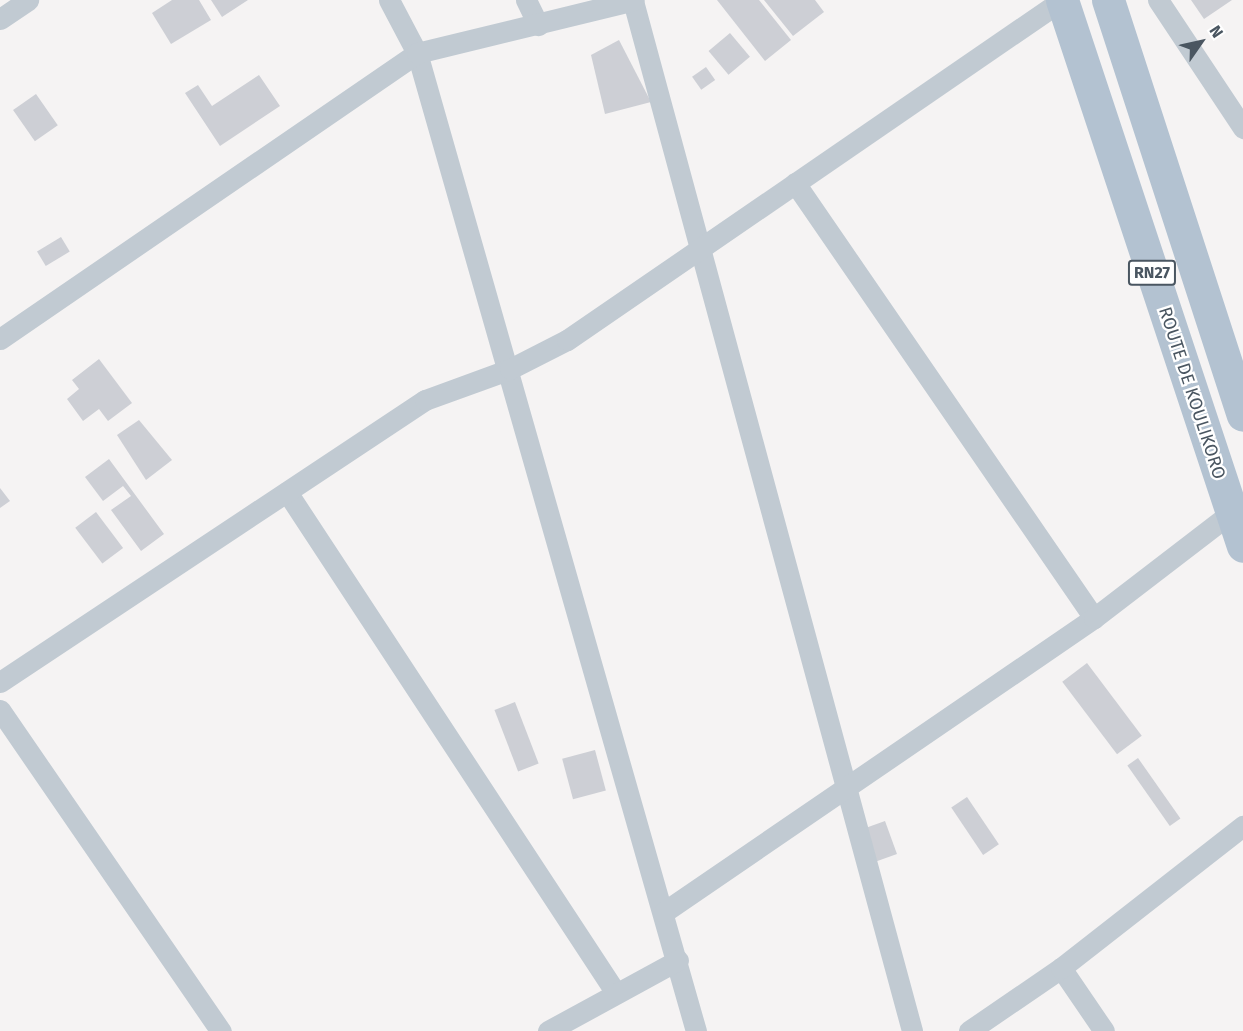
<!DOCTYPE html>
<style>
body{margin:0}
#map{position:relative;width:1243px;height:1031px;overflow:hidden;background:#f5f3f3;font-family:"Fira Sans",sans-serif}
div>[style]{position:absolute}
[style*='--x']{left:calc(var(--x)*1px);top:calc(var(--y)*1px);width:calc(var(--w)*1px);rotate:calc(var(--a)*1deg)}
.building>*{inset:0;background:#cdcfd5;transform-origin:0 0}
.minor>*{height:21px;margin:-10.5px;padding:0 10.5px;transform-origin:10.5px;border-radius:10.5px;background:#c1cad2}
.primary>*{height:33px;margin:-16.5px;padding:0 16.5px;transform-origin:16.5px;border-radius:16.5px;background:#b3c2d1}
span{translate:-50% -50%;white-space:nowrap;text-align:center;line-height:1.15;-webkit-text-stroke:4.5px #fff;paint-order:stroke}
.shield-label span{padding:2px 4px;background:#fff;border:2px solid;border-radius:4px;-webkit-text-stroke-width:0}
.shield-label{font-size:16px;color:#4a5661;font-weight:700}
.street-label{font-size:18px;color:#4a5661}
.north{position:absolute;left:1171px;top:12px;width:60px;height:60px;-webkit-text-stroke:4px #fff;paint-order:stroke;rotate:56deg;font-size:16px;font-weight:700;line-height:24px;text-align:center;color:#4a5661}
.north::after{content:'';display:block;margin:auto;width:21px;height:27px;background:#4a5661;clip-path:polygon(50% 0,100% 100%,50% 72%,0 100%)}
</style>
<div id="map">
<div class="building">
<div style="clip-path:polygon(172px 0,199px 0,211px 20px,171px 44px,152px 13px)"></div>
<div style="clip-path:polygon(211px 0,248px 0,222px 17px)"></div>
<div style="clip-path:polygon(717px 0,759px 0,791px 40px,765px 61px)"></div>
<div style="clip-path:polygon(764px 0,815px 0,824px 12px,793px 36px)"></div>
<div style="clip-path:polygon(1191px 0,1232px 0,1204px 19px)"></div>
<div style="left:730px;top:33px;width:31px;height:28px;rotate:50deg"></div>
<div style="clip-path:polygon(619px 40px,651px 102px,605px 114px,591px 55px)"></div>
<div style="left:706px;top:67px;width:16px;height:17px;rotate:55deg"></div>
<div style="clip-path:polygon(259px 75px,280px 106px,220px 146px,185px 93px,198px 85px,212px 106px)"></div>
<div style="left:36px;top:94px;width:38px;height:28px;rotate:55deg"></div>
<div style="left:61px;top:237px;width:17px;height:28px;rotate:59deg"></div>
<div style="clip-path:polygon(99px 359px,132px 403px,108px 421px,99px 409px,83px 421px,67px 399px,79px 389px,72px 380px)"></div>
<div style="clip-path:polygon(139px 420px,172px 460px,146px 480px,117px 435px)"></div>
<div style="clip-path:polygon(109px 459px,164px 534px,141px 551px,111px 510px,131px 496px,123px 486px,103px 501px,85px 477px)"></div>
<div style="clip-path:polygon(0 488px,10px 501px,0 508px)"></div>
<div style="left:96px;top:512px;width:45px;height:26px;rotate:53deg"></div>
<div style="left:1087px;top:663px;width:91px;height:31px;rotate:53deg"></div>
<div style="left:515px;top:702px;width:66px;height:22px;rotate:69deg"></div>
<div style="left:595px;top:750px;width:42px;height:34px;rotate:75deg"></div>
<div style="left:1138px;top:758px;width:74px;height:13px;rotate:55deg"></div>
<div style="left:967px;top:797px;width:57px;height:19px;rotate:56deg"></div>
<div style="left:885px;top:821px;width:35px;height:23px;rotate:70deg"></div>
</div>
<div class="minor">
<div style="--x:389;--y:0;--w:60;--a:62.2"></div>
<div style="--x:417;--y:53;--w:1017;--a:74.08"></div>
<div style="--x:526;--y:0;--w:28;--a:64"></div>
<div style="--x:1158;--y:0;--w:154;--a:56.4"></div>
<div style="--x:633;--y:1;--w:1067;--a:74.84"></div>
<div style="--x:0;--y:19;--w:34;--a:-34"></div>
<div style="--x:795;--y:183;--w:528;--a:55.5"></div>
<div style="--x:0;--y:339;--w:506;--a:-34.44"></div>
<div style="--x:417;--y:53;--w:223;--a:-13.7"></div>
<div style="--x:287;--y:492;--w:599;--a:56.71"></div>
<div style="--x:0;--y:682;--w:510;--a:-33.57"></div>
<div style="--x:425;--y:400;--w:90;--a:-20"></div>
<div style="--x:510;--y:369;--w:64;--a:-27"></div>
<div style="--x:567;--y:340;--w:601;--a:-34.48"></div>
<div style="--x:0;--y:710;--w:390;--a:55.5"></div>
<div style="--x:664;--y:912;--w:521;--a:-34.36"></div>
<div style="--x:1094;--y:618;--w:184;--a:-37.5"></div>
<div style="--x:1061;--y:968;--w:76;--a:55.7"></div>
<div style="--x:548;--y:1031;--w:148;--a:-28.6"></div>
<div style="--x:969;--y:1031;--w:112;--a:-34.4"></div>
<div style="--x:1061;--y:968;--w:231;--a:-38"></div>
</div>
<div class="primary">
<div style="--x:1062;--y:0;--w:575;--a:71.66"></div>
<div style="--x:1108;--y:0;--w:436;--a:72"></div>
</div>
<div class="shield-label">
<span style="left:1152px;top:273px">RN27</span>
</div>
<div class="street-label">
<span style="left:1192px;top:393px;rotate:72deg">ROUTE DE KOULIKORO</span>
</div>
<div class="north">N</div>
</div>
